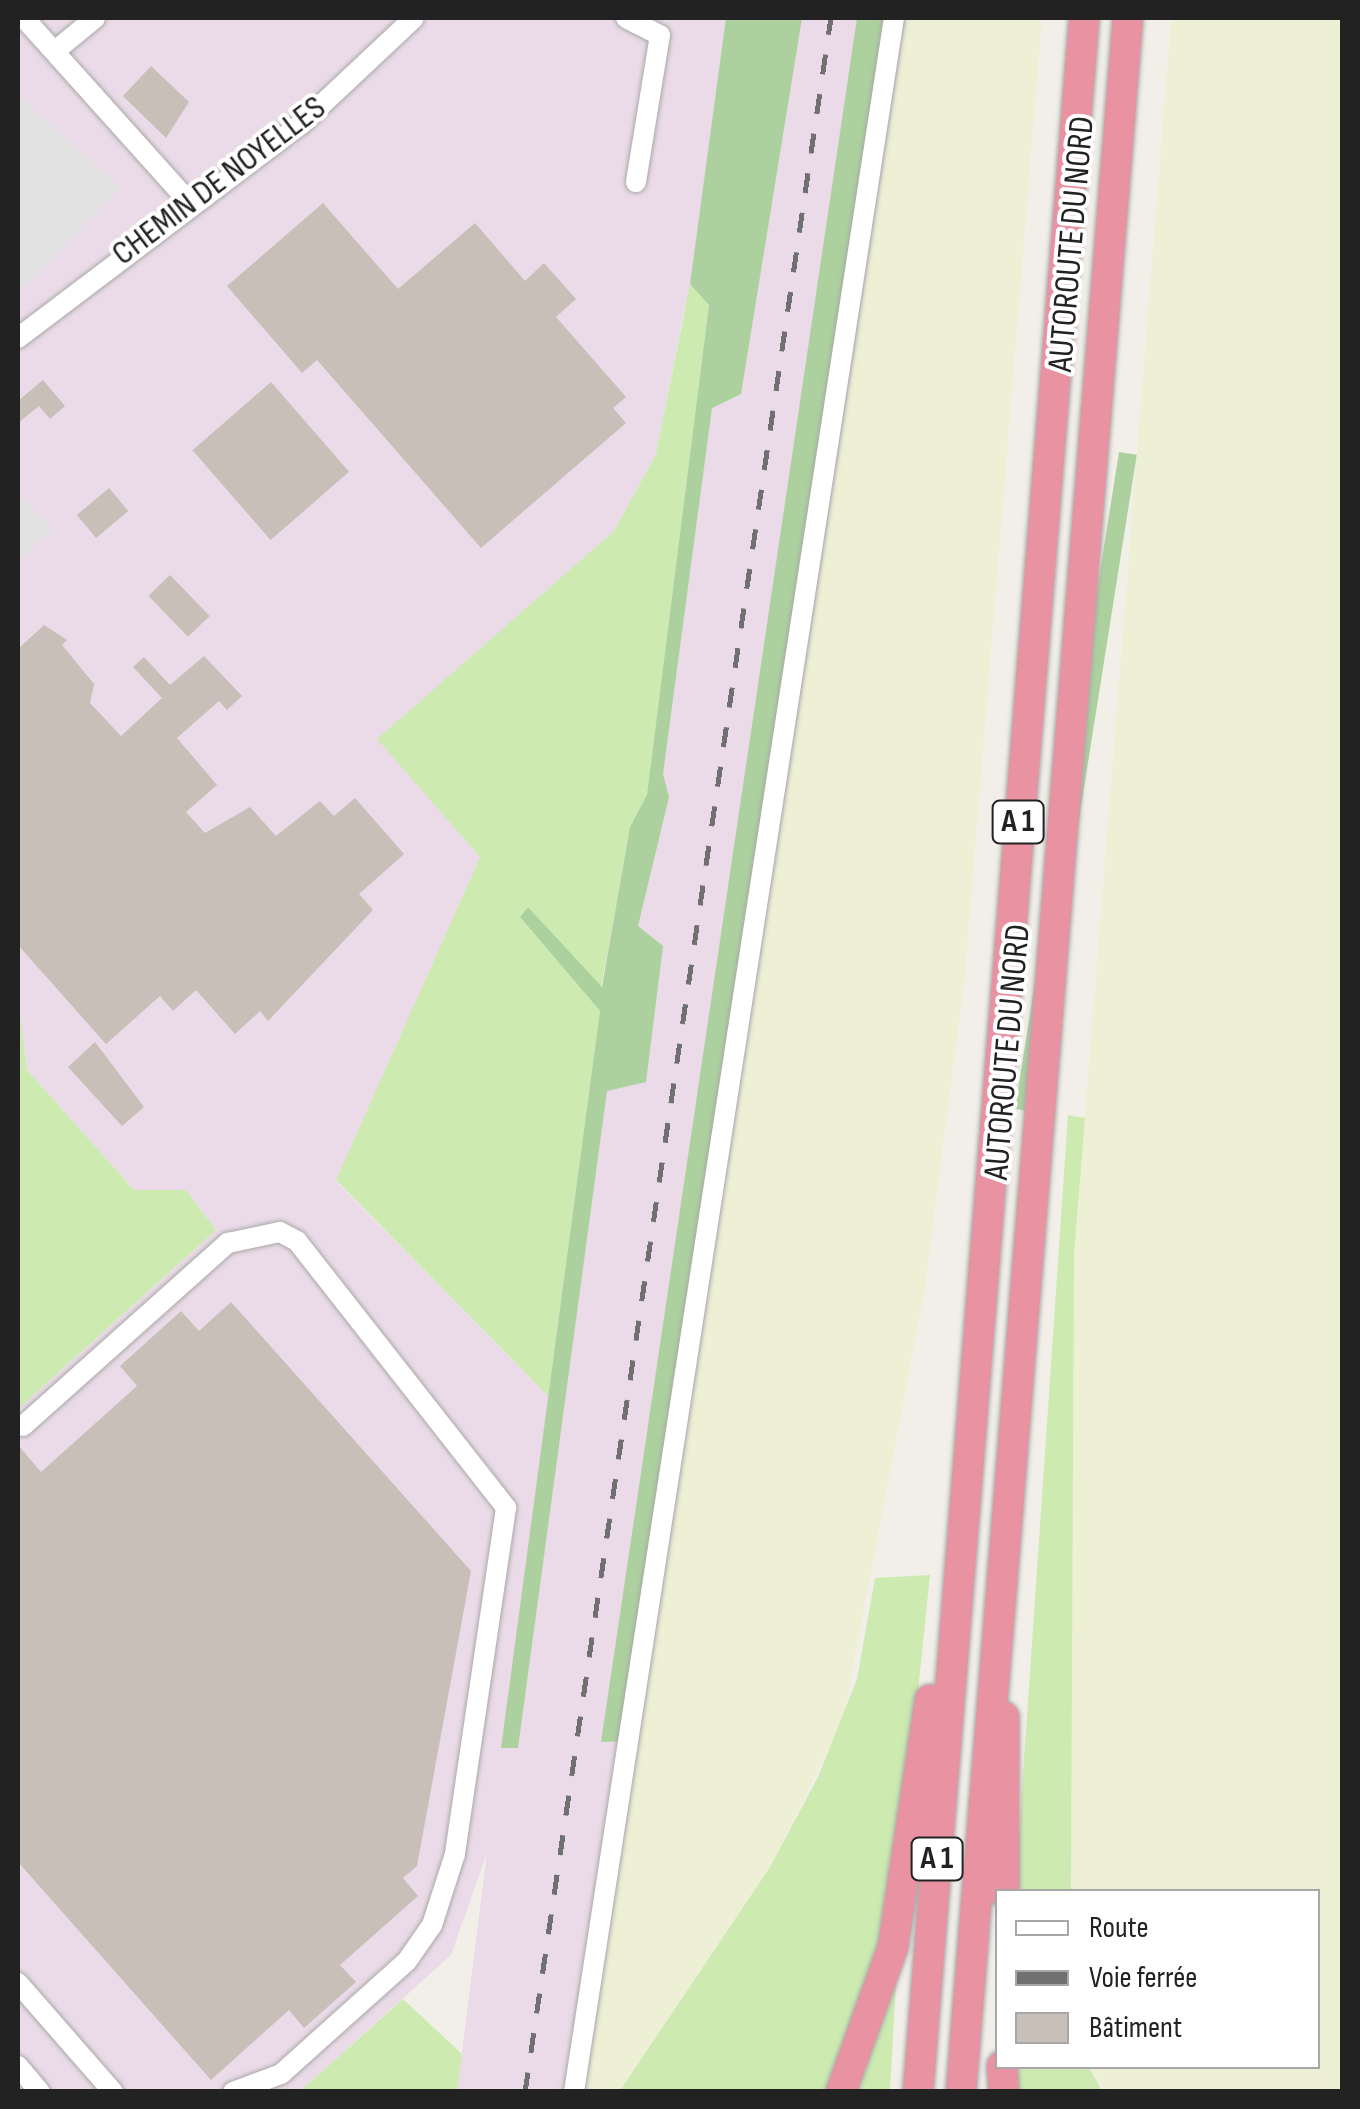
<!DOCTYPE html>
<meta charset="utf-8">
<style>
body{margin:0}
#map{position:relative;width:1360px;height:2109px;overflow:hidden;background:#f2efe9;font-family:"Sofia Sans Condensed",sans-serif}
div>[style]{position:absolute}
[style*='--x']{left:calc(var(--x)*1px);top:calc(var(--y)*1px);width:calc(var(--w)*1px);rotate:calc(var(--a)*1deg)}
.industrial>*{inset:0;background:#ebdbe8}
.farmland>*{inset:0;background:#eef0d5}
.grass>*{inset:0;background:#cdebb0}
.forest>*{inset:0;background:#add19e;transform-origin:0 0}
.parking>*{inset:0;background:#e2e2e2}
.building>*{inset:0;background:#c7bfb8;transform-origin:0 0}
.roads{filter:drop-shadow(0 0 2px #a9a9a9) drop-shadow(0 0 2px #a9a9a9)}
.minor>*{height:20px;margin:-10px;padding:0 10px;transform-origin:10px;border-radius:10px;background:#fff}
.highway>*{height:30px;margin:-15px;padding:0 15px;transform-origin:15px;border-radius:15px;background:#e892a2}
.rail>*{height:5px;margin-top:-2.5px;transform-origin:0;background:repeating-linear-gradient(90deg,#707070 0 20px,transparent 0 40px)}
span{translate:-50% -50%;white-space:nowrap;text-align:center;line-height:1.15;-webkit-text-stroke:8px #fff;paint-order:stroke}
.shield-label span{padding:2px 8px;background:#fff;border:2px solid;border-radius:8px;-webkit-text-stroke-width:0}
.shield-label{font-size:32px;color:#222;font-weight:700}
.street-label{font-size:35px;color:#222}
.frame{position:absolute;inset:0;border:20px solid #222;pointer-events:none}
.legend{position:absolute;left:995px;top:1889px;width:325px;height:180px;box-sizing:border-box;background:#fff;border:2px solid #a7a7a7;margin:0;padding:12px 18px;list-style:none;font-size:30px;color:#222}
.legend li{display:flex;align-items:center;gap:20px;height:50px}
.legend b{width:50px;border:2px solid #a7a7a7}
</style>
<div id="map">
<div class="industrial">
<div style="clip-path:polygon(evenodd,18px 18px,906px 18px,585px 2091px,457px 2091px,487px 1853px,451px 1955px,300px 2091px,18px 2091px,18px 1409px,216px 1230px,186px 1190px,134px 1190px,27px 1070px,18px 996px,18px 18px,686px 301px,600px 1011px,547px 1395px,336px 1181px,480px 857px,378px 739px,614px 531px,656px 454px,686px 301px)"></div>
</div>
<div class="farmland">
<div style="clip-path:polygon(906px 18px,1042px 18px,965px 974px,925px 1288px,843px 1719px,770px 1867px,619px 2091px,585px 2092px)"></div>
<div style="clip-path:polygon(1171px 18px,1342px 18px,1342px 2091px,1107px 2091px,1089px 2067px,1318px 2066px,1318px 1892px,1071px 1892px,1074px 1254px)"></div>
</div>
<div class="grass">
<div style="clip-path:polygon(690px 284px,709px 304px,647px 796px,630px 827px,601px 988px,528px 907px,520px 917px,600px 1011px,548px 1396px,336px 1180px,480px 857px,377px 739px,614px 531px,656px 454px)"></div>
<div style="clip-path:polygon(18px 996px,27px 1070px,134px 1190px,186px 1190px,216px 1230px,18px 1409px)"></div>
<div style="clip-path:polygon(1068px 1115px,1085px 1118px,1074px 1255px,1071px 1891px,1015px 1892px)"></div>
<div style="clip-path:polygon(930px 1575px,900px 1865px,858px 2024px,826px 2091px,619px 2092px,770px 1867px,818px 1777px,857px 1679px,875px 1578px)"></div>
<div style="clip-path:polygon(896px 1984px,890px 2091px,852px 2092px,882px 2015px)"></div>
<div style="clip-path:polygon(403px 1999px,462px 2054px,457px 2091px,300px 2091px)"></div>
<div style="clip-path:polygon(1013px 2067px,1089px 2067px,1102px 2091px,1015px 2091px)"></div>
</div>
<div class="forest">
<div style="clip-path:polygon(726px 18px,802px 18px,741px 394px,712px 408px,663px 774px,669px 797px,638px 926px,663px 946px,646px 1082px,607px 1091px,518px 1748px,501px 1748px,600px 1011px,520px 917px,528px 907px,602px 987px,630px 827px,647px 795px,709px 305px,690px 284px)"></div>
<div style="clip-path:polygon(857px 18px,893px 18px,628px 1741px,601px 1742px)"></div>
<div style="left:1119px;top:452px;width:18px;height:665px;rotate:9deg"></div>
</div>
<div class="parking">
<div style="clip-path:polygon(18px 95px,121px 188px,18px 294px)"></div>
<div style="clip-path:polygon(18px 495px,53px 529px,18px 562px)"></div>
</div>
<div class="building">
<div style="clip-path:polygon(151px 66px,189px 102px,166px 138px,123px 96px)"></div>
<div style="clip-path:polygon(323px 203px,398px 289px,475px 223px,525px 281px,544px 263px,576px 299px,556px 317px,626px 397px,613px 408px,626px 423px,481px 548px,317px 360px,302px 373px,227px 286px)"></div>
<div style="clip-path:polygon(43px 380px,65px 406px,50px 419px,39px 406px,18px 423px,18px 401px)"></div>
<div style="left:271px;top:382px;width:119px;height:104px;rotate:49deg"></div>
<div style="left:109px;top:488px;width:30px;height:42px;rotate:50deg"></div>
<div style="left:170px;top:575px;width:57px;height:30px;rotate:46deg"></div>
<div style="clip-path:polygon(44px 625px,67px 640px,62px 645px,94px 684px,90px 703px,121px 736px,162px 698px,133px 667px,144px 657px,170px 685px,204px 656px,242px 696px,227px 710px,219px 701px,177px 738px,217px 785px,186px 812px,205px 833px,250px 807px,276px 836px,320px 801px,334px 816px,355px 798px,404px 854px,359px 894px,373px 910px,268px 1021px,260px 1011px,235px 1034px,196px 990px,173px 1011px,160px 996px,106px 1044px,18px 945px,18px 649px)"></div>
<div style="clip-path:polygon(95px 1042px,144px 1107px,122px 1126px,68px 1067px)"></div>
<div style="clip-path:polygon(231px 1302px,471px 1571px,417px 1866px,403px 1878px,418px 1896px,340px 1965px,356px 1982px,304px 2028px,289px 2010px,211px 2080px,18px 1862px,18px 1445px,41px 1472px,137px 1386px,120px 1366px,181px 1311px,199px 1331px)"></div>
</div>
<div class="roads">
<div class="minor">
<div style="--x:24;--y:18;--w:249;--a:48.1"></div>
<div style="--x:626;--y:18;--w:38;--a:27"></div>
<div style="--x:660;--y:35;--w:149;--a:99.3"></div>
<div style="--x:55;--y:51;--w:52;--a:-39.5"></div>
<div style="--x:18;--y:338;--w:353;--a:-37.1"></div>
<div style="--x:300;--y:125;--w:156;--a:-43.2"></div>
<div style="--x:23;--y:1426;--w:275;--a:-41.8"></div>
<div style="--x:228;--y:1243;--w:53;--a:-11.9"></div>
<div style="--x:280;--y:1232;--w:19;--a:28"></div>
<div style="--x:297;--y:1241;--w:339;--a:51.9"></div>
<div style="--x:506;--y:1508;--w:350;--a:98.4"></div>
<div style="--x:455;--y:1854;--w:75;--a:107.9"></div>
<div style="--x:432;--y:1925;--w:44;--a:124.8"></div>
<div style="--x:407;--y:1961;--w:169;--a:138.1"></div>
<div style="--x:281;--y:2074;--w:51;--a:159.4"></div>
<div style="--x:18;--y:1983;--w:145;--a:48.9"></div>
<div style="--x:18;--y:2066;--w:34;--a:50"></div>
<div style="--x:574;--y:2092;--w:2099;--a:-81.23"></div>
</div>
<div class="highway">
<div style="--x:1004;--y:1717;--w:175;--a:90"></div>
<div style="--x:1002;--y:2066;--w:26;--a:86"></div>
<div style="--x:841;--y:2092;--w:154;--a:-70.3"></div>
<div style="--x:893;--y:1947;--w:250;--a:-81.5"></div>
<div style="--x:918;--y:2092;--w:2081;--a:-85.42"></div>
<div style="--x:961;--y:2092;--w:2081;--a:-85.4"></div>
</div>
</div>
<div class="rail">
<div style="--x:525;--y:2092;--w:2096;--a:-81.61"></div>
</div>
<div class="shield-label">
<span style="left:1018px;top:822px">A 1</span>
<span style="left:937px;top:1859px">A 1</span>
</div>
<div class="street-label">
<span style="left:219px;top:181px;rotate:-37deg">CHEMIN DE NOYELLES</span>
<span style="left:1072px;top:244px;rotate:-85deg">AUTOROUTE DU NORD</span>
<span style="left:1008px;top:1052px;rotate:-85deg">AUTOROUTE DU NORD</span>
</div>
<div class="frame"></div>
<ul class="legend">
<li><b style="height:12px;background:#fff"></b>Route</li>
<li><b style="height:12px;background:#707070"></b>Voie ferrée</li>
<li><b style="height:28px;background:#c7bfb8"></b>Bâtiment</li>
</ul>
</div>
